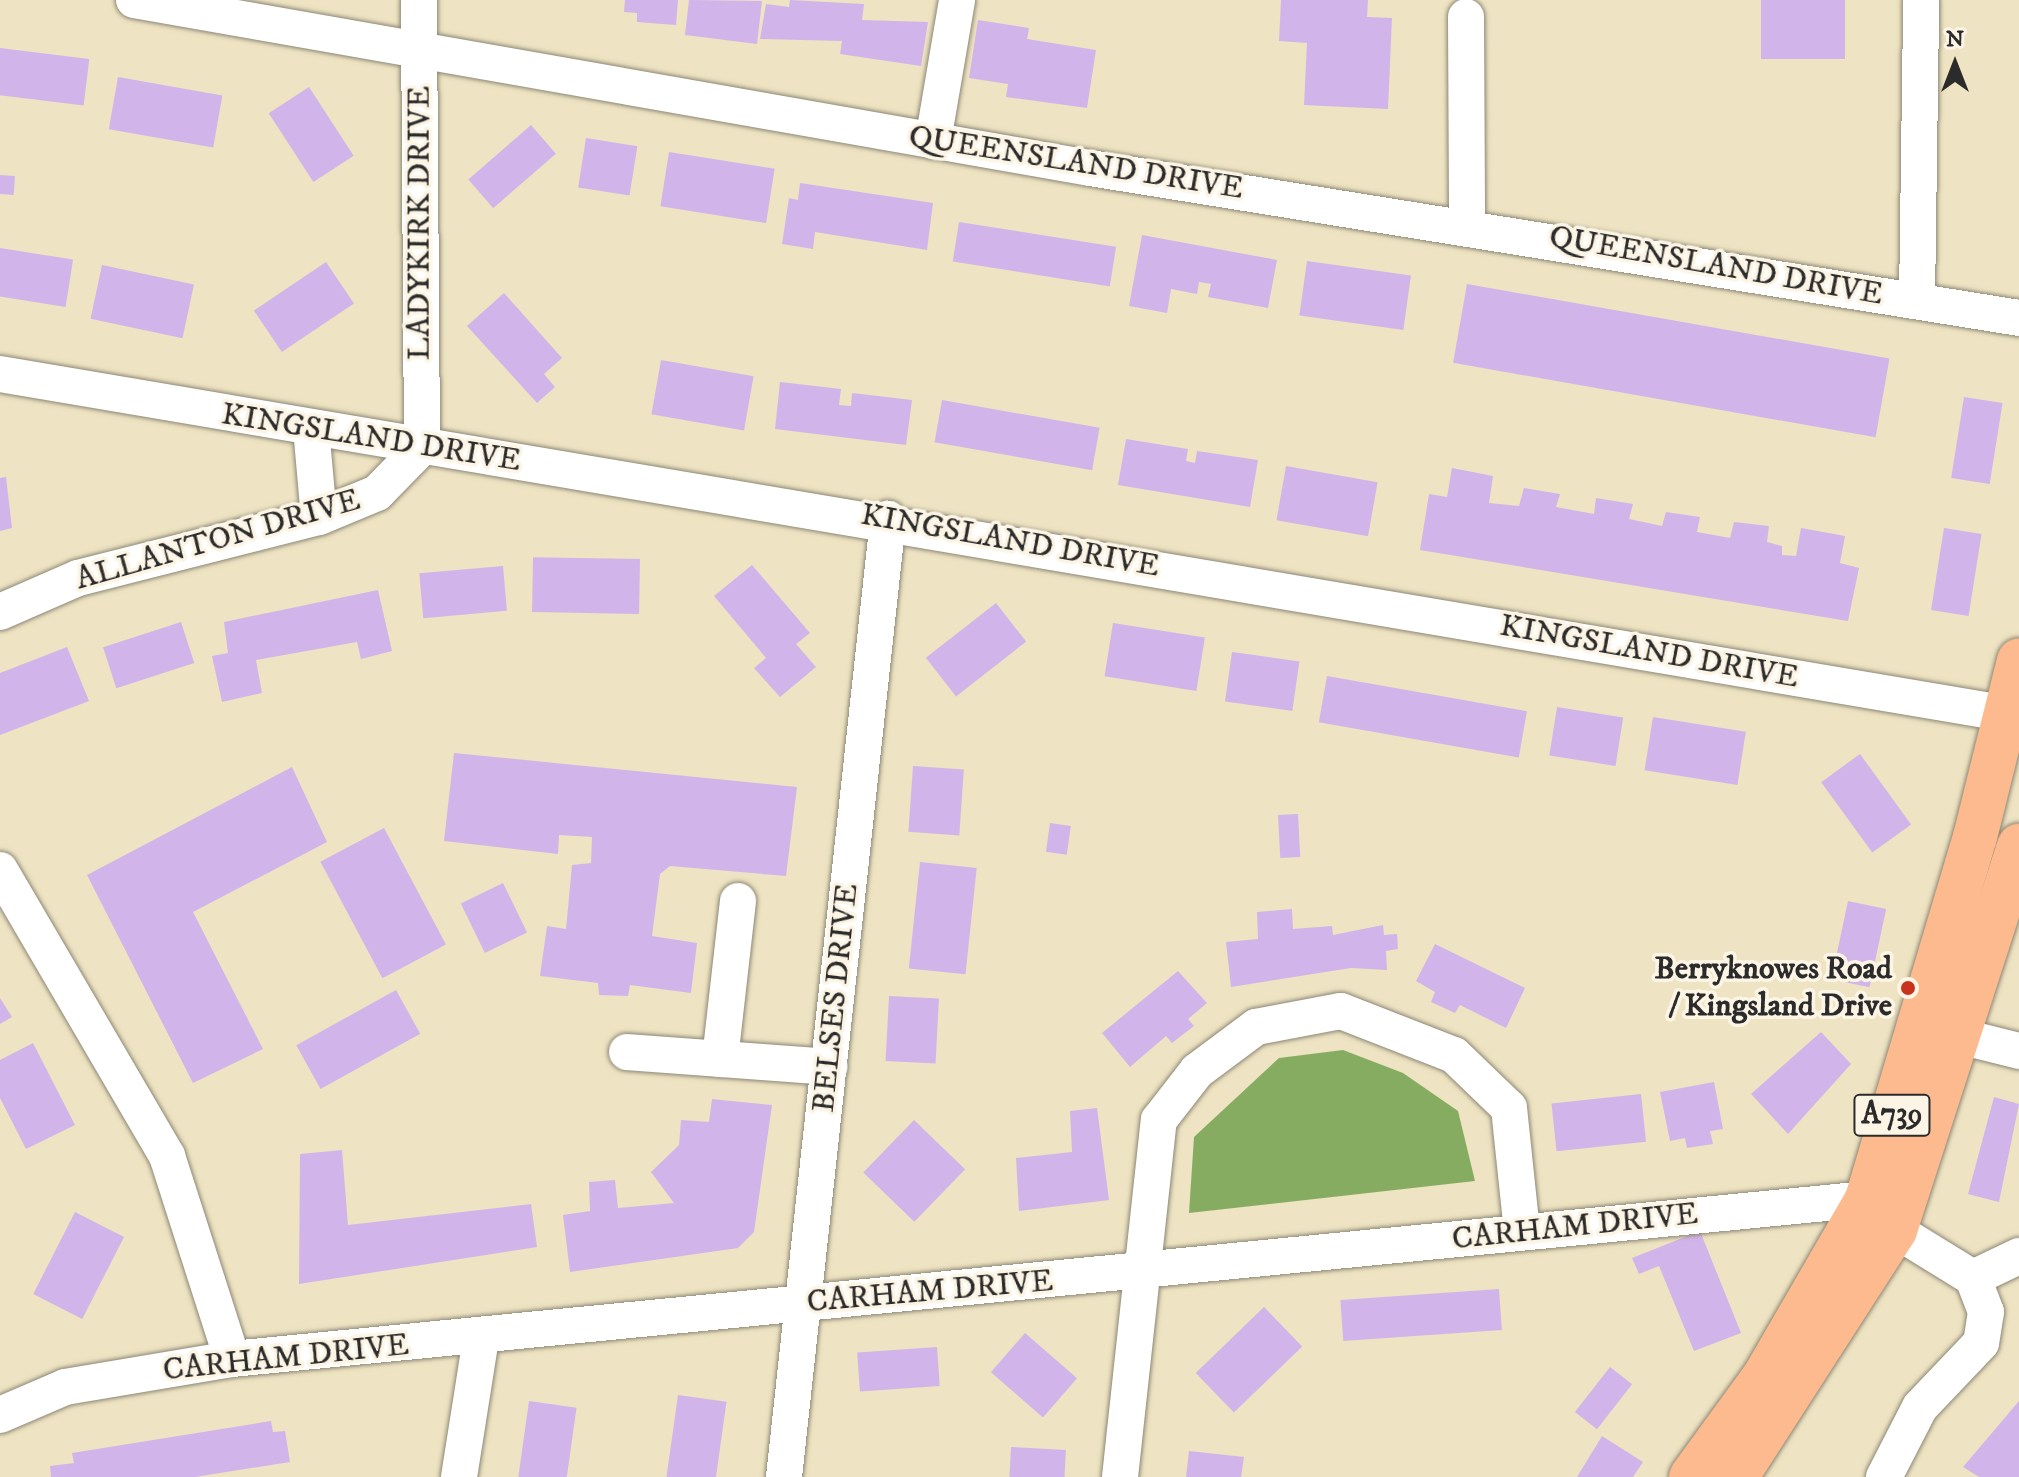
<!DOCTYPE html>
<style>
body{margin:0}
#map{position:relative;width:2019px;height:1477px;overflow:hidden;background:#eee3c2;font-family:"IM FELL DW Pica",serif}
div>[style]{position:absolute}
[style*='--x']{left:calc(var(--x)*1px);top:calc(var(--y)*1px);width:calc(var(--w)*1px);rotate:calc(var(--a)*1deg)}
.forest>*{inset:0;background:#86ac62}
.building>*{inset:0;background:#d1b5ea;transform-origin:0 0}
.roads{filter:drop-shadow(0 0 2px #8c8776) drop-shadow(0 0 2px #8c8776)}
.street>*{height:36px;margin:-18px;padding:0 18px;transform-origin:18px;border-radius:18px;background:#fff}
.primary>*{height:44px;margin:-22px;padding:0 22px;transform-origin:22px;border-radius:22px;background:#fcba8e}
.dots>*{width:22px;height:22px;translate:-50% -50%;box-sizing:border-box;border:4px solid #fcf5e5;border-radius:50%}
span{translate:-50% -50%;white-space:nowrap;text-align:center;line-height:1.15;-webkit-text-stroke:7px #fcf5e5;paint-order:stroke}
.shield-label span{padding:2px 6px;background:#fcf5e5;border:2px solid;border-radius:6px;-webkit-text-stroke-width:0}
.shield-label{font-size:30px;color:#2b2b2b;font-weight:700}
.street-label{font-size:32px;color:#2b2b2b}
.poi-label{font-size:32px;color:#2b2b2b;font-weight:700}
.right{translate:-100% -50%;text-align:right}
.north{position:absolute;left:1915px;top:24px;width:80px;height:80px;-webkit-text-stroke:6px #fcf5e5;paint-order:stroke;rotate:0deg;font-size:22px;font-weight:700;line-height:32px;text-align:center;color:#2b2b2b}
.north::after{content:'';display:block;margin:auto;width:28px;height:36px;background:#2b2b2b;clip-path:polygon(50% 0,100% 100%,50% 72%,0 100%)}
</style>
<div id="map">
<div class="forest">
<div style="clip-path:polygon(1343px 1050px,1403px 1073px,1458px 1111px,1475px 1181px,1189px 1213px,1194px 1137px,1279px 1058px)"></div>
</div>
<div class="building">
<div style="clip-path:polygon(625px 0,678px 0,676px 25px,637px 22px,637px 13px,624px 12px)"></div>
<div style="clip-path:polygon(689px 0,762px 1px,757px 44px,685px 35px)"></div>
<div style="clip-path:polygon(790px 0,864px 4px,862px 20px,928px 22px,921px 66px,840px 54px,842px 41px,760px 39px,766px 4px,789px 7px)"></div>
<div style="clip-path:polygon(1281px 0,1368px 0,1367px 17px,1392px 18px,1388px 109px,1304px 105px,1307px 43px,1279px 41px)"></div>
<div style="left:1761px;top:0;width:84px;height:59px"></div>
<div style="clip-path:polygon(978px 20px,1029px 28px,1027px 39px,1096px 50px,1087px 108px,1006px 97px,1008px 84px,969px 78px)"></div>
<div style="left:0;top:48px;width:90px;height:47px;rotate:7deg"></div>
<div style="left:118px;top:77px;width:106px;height:53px;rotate:10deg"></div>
<div style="left:309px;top:87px;width:82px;height:48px;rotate:57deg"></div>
<div style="left:531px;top:125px;width:38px;height:83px;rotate:49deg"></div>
<div style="left:586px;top:138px;width:52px;height:50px;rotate:9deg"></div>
<div style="left:669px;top:152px;width:107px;height:55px;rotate:9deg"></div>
<div style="left:0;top:175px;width:15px;height:19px;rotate:4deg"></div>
<div style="clip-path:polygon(800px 183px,933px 203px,927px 250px,815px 232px,813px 249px,782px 244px,789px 198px,798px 200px)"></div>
<div style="left:959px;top:222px;width:159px;height:40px;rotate:9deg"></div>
<div style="clip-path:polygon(1142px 235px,1277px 260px,1268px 308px,1208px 297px,1211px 284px,1199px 282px,1197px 294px,1171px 289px,1167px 313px,1129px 306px)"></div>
<div style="left:0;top:248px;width:74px;height:48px;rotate:9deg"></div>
<div style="left:1307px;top:261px;width:105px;height:55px;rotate:8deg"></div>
<div style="left:326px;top:262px;width:50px;height:87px;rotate:56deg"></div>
<div style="left:102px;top:265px;width:94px;height:55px;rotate:12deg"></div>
<div style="left:1467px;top:284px;width:429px;height:80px;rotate:10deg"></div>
<div style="clip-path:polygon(504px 293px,562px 358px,544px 374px,555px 387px,537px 403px,467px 326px)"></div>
<div style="left:661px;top:360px;width:94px;height:55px;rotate:10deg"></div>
<div style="clip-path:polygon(780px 382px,841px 389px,839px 405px,851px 406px,852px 393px,912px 400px,906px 445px,775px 429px)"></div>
<div style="left:1964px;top:397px;width:39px;height:82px;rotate:9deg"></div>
<div style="left:942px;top:400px;width:160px;height:43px;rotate:10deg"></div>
<div style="clip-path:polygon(1126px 439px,1188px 449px,1186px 461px,1195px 463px,1197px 451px,1258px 460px,1250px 507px,1118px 485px)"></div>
<div style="left:1286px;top:466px;width:93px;height:55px;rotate:10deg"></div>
<div style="clip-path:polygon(1452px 468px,1493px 476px,1489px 503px,1519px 506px,1524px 488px,1560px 494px,1556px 507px,1594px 514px,1596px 498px,1633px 504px,1629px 519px,1662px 526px,1666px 512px,1700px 517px,1697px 532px,1730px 538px,1734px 522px,1769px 526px,1767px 542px,1782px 546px,1782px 555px,1796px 556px,1801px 528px,1845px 536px,1840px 563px,1859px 568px,1848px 621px,1420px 550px,1429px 494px,1447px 497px)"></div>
<div style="clip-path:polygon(6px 477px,12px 528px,0 531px,0 478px)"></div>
<div style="left:1944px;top:528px;width:38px;height:83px;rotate:9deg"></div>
<div style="left:640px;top:559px;width:55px;height:107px;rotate:91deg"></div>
<div style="clip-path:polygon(752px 565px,810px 633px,796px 644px,816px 667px,780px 697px,754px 668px,766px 658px,714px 596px)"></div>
<div style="left:503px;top:566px;width:45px;height:84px;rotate:85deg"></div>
<div style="clip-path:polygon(378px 590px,392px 651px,361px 659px,357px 642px,256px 660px,262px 693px,222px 702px,212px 656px,228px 653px,224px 622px)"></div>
<div style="left:996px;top:603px;width:49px;height:89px;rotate:52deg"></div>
<div style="left:181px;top:622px;width:43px;height:82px;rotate:72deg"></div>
<div style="left:1113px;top:623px;width:93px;height:54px;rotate:9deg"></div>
<div style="clip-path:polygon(67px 647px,89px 701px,0 735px,0 673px)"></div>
<div style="left:1232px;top:652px;width:68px;height:50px;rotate:8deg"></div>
<div style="left:1327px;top:676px;width:203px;height:47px;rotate:10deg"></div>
<div style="left:1557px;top:707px;width:67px;height:49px;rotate:9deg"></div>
<div style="left:1653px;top:717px;width:94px;height:54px;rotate:9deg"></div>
<div style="clip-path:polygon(454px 753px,797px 787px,786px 876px,670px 866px,660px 874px,652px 936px,697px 943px,691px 993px,630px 985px,628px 996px,599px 995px,598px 983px,540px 976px,547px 926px,566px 929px,572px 865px,591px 863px,592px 837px,559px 835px,558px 854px,444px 841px)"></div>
<div style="left:1860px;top:754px;width:87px;height:48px;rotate:54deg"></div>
<div style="left:913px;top:766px;width:51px;height:66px;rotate:4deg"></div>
<div style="clip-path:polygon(292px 767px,327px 842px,193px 912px,263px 1049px,193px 1083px,87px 875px)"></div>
<div style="left:1298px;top:814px;width:43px;height:20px;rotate:87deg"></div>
<div style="left:1050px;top:823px;width:21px;height:29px;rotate:8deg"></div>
<div style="left:384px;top:828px;width:132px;height:72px;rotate:62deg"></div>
<div style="left:920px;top:862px;width:57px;height:107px;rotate:6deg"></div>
<div style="left:503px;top:883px;width:55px;height:47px;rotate:64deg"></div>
<div style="left:1848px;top:901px;width:39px;height:80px;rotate:12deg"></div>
<div style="clip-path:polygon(1292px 909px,1293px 929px,1332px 926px,1333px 935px,1383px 925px,1384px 935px,1397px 934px,1398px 949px,1386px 951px,1387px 970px,1351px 968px,1231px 987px,1226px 942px,1258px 939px,1257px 912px)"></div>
<div style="clip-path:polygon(1435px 944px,1525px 988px,1506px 1028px,1460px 1005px,1455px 1013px,1431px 1002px,1435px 992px,1416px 981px)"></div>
<div style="clip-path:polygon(1178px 971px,1207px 1003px,1188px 1019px,1194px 1026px,1172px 1043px,1166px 1036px,1130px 1067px,1102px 1033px)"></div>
<div style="left:396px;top:990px;width:50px;height:114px;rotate:61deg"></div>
<div style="left:889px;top:996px;width:50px;height:65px;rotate:3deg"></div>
<div style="clip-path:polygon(0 998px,12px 1017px,0 1024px)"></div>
<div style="clip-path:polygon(1821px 1032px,1851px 1064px,1788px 1134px,1751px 1094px)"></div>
<div style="clip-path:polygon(33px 1043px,75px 1125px,26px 1149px,0 1098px,0 1060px)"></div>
<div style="clip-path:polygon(1714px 1082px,1723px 1129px,1710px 1131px,1713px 1144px,1687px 1148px,1685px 1138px,1670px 1141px,1660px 1092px)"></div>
<div style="left:1641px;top:1094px;width:48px;height:90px;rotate:84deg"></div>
<div style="clip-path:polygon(1994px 1097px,2019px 1104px,1999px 1202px,1968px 1194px)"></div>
<div style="clip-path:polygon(712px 1099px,772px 1105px,754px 1232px,738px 1248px,570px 1272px,563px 1215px,590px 1211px,589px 1182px,615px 1180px,618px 1208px,674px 1203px,651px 1172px,679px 1145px,681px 1120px,709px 1122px)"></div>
<div style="clip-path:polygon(1097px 1108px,1109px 1200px,1019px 1211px,1016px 1158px,1072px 1152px,1070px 1111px)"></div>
<div style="left:914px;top:1120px;width:71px;height:73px;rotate:44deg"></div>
<div style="clip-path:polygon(342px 1150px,348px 1225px,531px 1204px,537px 1247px,299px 1284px,300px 1154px)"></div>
<div style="left:75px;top:1212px;width:55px;height:92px;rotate:27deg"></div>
<div style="clip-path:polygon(1700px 1231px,1741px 1333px,1694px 1351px,1659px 1266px,1639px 1274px,1632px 1258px)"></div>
<div style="left:1499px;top:1289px;width:41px;height:159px;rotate:86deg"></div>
<div style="left:1264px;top:1307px;width:55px;height:95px;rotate:46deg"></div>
<div style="left:1025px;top:1333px;width:69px;height:52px;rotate:41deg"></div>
<div style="left:937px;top:1347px;width:39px;height:80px;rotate:86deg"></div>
<div style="left:1610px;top:1367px;width:28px;height:57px;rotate:38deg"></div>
<div style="left:678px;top:1395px;width:49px;height:83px;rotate:8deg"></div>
<div style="left:529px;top:1401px;width:48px;height:77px;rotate:8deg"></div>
<div style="clip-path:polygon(2019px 1401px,2019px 1477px,1979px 1477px,1963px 1467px)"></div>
<div style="clip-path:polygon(271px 1421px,273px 1432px,285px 1431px,290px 1462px,195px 1477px,51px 1477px,50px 1466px,74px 1463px,72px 1453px)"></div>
<div style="clip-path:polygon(1602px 1436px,1643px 1462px,1633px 1477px,1577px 1477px)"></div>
<div style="left:1011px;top:1447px;width:55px;height:30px;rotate:3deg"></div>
<div style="clip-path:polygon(1189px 1451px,1244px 1457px,1241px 1477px,1186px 1477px)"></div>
</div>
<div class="roads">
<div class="street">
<div style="--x:134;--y:0;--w:971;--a:9.97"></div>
<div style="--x:1090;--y:168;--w:941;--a:9.17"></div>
<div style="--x:1466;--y:17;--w:207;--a:89.7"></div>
<div style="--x:933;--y:141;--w:143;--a:-80.3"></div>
<div style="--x:1917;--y:301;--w:301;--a:-89.2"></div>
<div style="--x:0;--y:374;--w:2048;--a:9.61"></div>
<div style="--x:311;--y:428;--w:89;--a:84.9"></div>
<div style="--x:0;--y:612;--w:85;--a:-23.6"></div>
<div style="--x:78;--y:578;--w:249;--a:-14.2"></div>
<div style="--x:319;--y:517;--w:63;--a:-22.5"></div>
<div style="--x:377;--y:493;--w:64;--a:-45.6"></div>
<div style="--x:422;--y:447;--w:447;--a:-90.4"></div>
<div style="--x:0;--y:870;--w:331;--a:59.7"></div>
<div style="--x:167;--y:1156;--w:213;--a:72.2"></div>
<div style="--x:1931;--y:1029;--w:91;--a:14"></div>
<div style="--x:627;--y:1052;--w:203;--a:4.2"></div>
<div style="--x:720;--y:1059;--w:159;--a:-83.5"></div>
<div style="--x:1973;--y:1278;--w:51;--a:-25.6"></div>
<div style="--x:0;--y:1415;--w:71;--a:-23.3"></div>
<div style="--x:65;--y:1387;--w:169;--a:-9.5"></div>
<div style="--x:232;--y:1359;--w:1643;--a:-5.59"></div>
<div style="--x:1867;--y:1199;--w:42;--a:47.9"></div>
<div style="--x:1895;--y:1230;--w:92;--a:31.6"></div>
<div style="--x:1973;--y:1278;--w:36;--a:69"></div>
<div style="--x:1986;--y:1312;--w:31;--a:99"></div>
<div style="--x:1981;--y:1343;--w:88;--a:133.6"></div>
<div style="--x:1920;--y:1407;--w:79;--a:117.2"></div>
<div style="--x:459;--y:1477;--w:141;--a:-81"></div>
<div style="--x:784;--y:1477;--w:964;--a:-83.8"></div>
<div style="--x:1120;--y:1477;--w:359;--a:-83.8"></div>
<div style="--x:1159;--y:1120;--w:62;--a:-52.2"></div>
<div style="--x:1197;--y:1071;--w:74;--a:-36.7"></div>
<div style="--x:1256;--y:1027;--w:86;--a:-10.7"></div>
<div style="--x:1341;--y:1011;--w:121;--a:21.3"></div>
<div style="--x:1454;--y:1055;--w:76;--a:43.9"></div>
<div style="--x:1509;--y:1108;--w:124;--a:84"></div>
</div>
<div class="primary">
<div style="--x:1691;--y:1477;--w:124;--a:-53.9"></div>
<div style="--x:1764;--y:1377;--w:206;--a:-59.9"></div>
<div style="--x:1867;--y:1199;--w:378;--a:-73.4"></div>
<div style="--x:1975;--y:837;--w:182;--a:-76"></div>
<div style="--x:1736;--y:1477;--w:294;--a:-57.2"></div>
<div style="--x:1895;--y:1230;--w:404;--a:-72.1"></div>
</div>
</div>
<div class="dots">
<div style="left:1908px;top:988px;background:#c8321e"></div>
</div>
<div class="shield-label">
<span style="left:1892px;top:1115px">A739</span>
</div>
<div class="street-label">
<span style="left:1076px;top:163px;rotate:9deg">QUEENSLAND DRIVE</span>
<span style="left:420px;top:223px;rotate:-90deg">LADYKIRK DRIVE</span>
<span style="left:1716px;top:266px;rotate:10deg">QUEENSLAND DRIVE</span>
<span style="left:371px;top:438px;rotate:9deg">KINGSLAND DRIVE</span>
<span style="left:218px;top:540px;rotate:-16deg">ALLANTON DRIVE</span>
<span style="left:1010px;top:541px;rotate:10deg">KINGSLAND DRIVE</span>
<span style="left:1649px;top:652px;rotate:10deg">KINGSLAND DRIVE</span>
<span style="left:836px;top:998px;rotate:-84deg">BELSES DRIVE</span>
<span style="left:1575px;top:1227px;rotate:-6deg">CARHAM DRIVE</span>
<span style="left:930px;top:1292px;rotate:-5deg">CARHAM DRIVE</span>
<span style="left:286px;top:1358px;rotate:-6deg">CARHAM DRIVE</span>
</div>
<div class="poi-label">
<span class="right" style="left:1892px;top:988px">Berryknowes Road<br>/ Kingsland Drive</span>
</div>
<div class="north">N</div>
</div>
